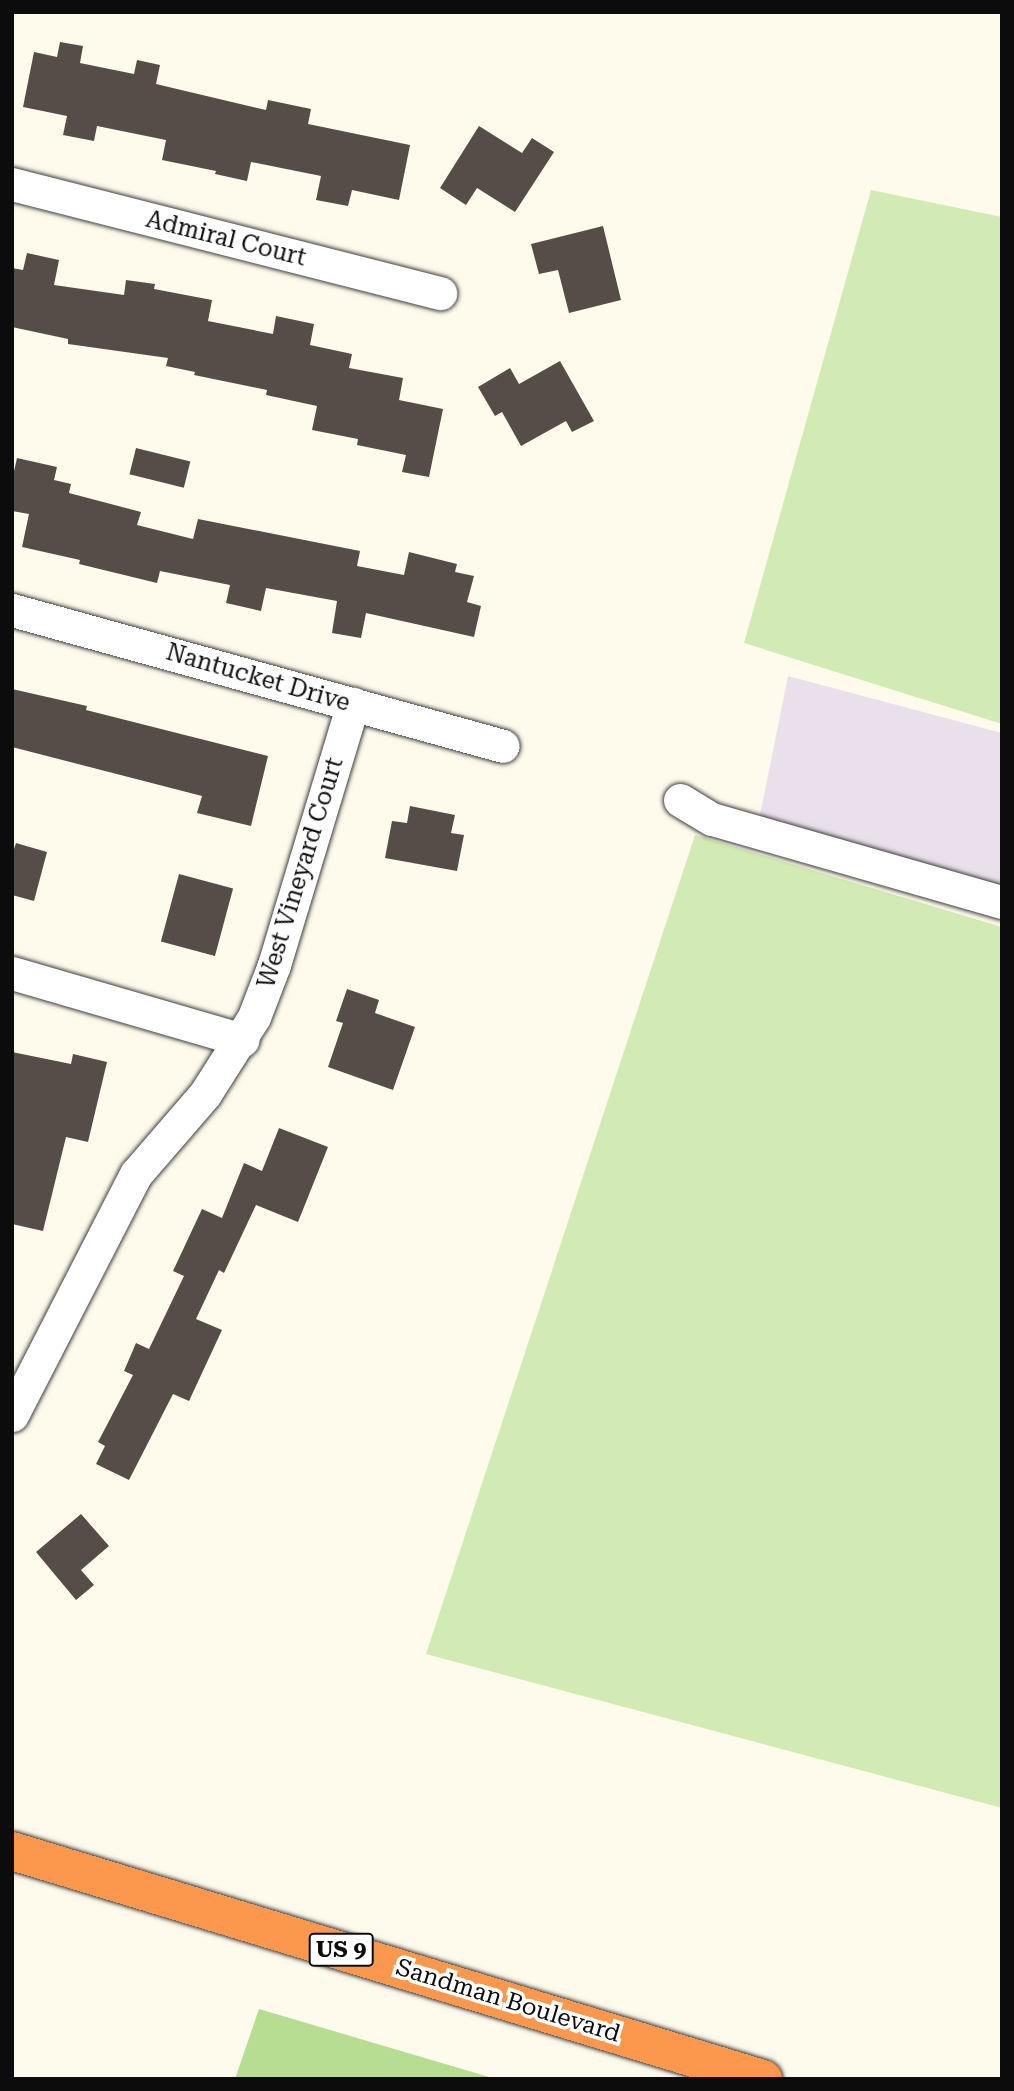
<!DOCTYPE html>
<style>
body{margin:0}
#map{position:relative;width:1014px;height:2091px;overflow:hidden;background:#fffbec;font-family:"Roboto Serif",serif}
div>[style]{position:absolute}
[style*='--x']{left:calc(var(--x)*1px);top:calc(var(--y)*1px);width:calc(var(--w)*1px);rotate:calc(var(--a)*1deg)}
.industrial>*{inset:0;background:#eae0ec}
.green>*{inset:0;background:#d2ebb4}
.forest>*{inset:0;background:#b6dd92}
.building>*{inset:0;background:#564d48;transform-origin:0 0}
.roads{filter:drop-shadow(0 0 2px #3f3f3f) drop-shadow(0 0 2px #3f3f3f)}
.minor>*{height:33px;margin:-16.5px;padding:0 16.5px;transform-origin:16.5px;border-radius:16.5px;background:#fff}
.highway>*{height:38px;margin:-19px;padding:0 19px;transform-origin:19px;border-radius:19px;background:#fb984d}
span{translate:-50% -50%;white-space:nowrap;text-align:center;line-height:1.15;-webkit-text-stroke:7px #fff;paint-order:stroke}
.shield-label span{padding:2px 5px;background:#fff;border:2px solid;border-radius:5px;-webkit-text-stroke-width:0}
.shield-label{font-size:23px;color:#0c0c0c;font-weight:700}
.street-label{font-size:24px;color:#0c0c0c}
.frame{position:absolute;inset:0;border:14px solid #0c0c0c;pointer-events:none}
</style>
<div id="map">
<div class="industrial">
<div style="clip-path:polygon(788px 676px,1002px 733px,1002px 888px,759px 820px)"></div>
</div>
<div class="green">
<div style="clip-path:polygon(871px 190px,1002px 217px,1002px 724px,744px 643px)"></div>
<div style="clip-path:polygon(695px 835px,1002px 927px,1002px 1808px,426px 1654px)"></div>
</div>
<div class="forest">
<div style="clip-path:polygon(259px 2009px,496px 2079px,235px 2079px)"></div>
</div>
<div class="building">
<div style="clip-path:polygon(60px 42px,83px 46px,80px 63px,134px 74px,137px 60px,160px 65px,156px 84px,266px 110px,268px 100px,311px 109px,308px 124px,410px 145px,399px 200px,352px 190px,348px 206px,316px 200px,321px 176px,251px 162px,247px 181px,215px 174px,216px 171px,162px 160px,166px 140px,97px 126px,94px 141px,63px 135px,67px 116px,23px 107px,34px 52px,57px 57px)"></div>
<div style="clip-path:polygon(479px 126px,522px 153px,532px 138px,554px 152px,515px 212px,477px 188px,466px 205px,440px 188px)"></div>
<div style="clip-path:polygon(603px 226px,621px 300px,569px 313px,558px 270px,539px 274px,531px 244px)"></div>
<div style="clip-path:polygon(27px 253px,59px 260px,54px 285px,124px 295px,126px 280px,155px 284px,154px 289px,212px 300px,208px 321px,273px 334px,276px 316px,314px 324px,310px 345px,352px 354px,349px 368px,403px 378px,399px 400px,443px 409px,429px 477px,402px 472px,406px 455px,357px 445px,358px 439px,312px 430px,317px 406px,266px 395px,267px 390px,194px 375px,195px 372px,166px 366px,168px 358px,68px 344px,68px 339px,12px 327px,12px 268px,23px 270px)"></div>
<div style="clip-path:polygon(560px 361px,594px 421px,572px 432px,566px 421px,521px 446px,502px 412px,495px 416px,478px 387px,510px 368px,519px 384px)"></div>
<div style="left:136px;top:448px;width:56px;height:27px;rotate:14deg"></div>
<div style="clip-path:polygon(17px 458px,57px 467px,54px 480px,71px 484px,69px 493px,141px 512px,137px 525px,193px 539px,198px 519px,360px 551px,357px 566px,404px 575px,409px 552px,457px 564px,455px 572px,474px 576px,467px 602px,481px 606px,474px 637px,366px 613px,361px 638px,332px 633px,337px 601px,266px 588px,261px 611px,226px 603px,230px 585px,160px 571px,157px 583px,79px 564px,80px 560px,22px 547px,29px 514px,12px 511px,12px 480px)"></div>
<div style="clip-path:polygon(12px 689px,87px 706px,86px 710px,268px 756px,251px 826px,197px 813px,202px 796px,12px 747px)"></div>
<div style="clip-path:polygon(410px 806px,455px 815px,451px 833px,464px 835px,457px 871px,385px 858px,392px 821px,407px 823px)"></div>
<div style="clip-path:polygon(16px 843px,47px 852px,34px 901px,12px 895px,12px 855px)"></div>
<div style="left:179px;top:874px;width:56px;height:70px;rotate:15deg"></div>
<div style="clip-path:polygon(347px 989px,379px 1000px,375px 1013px,415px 1027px,393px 1090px,328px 1067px,343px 1023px,336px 1021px)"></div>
<div style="clip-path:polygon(12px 1052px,71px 1064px,73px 1054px,107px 1062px,88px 1142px,66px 1137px,43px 1231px,12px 1224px)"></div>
<div style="clip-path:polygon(279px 1128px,328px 1147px,298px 1222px,256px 1205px,224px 1273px,219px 1270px,196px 1319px,222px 1330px,189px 1401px,173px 1394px,129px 1480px,96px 1464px,105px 1446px,98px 1442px,133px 1375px,124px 1371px,136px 1343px,149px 1349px,184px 1276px,173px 1271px,202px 1209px,222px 1218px,244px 1163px,262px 1171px)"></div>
<div style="clip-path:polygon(81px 1514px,109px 1546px,81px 1570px,94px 1585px,76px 1600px,36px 1552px)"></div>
</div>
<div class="roads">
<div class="minor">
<div style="--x:12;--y:184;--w:442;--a:14.3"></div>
<div style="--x:12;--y:610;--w:509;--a:15.48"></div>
<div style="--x:680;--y:800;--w:37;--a:31"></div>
<div style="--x:712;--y:819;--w:302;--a:16"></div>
<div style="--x:12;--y:973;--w:240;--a:16.2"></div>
<div style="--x:12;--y:1415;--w:271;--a:-62.8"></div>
<div style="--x:136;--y:1174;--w:106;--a:-49.2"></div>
<div style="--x:205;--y:1094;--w:91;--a:-57.5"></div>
<div style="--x:254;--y:1017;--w:56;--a:-69"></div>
<div style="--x:274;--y:965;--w:273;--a:-73.2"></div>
</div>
<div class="highway">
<div style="--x:12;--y:1851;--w:785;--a:16.89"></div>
</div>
</div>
<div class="shield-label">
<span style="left:341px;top:1950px">US 9</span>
</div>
<div class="street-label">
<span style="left:226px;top:239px;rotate:14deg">Admiral Court</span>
<span style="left:258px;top:678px;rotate:16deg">Nantucket Drive</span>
<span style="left:301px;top:873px;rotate:-73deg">West Vineyard Court</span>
<span style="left:508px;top:2001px;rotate:17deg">Sandman Boulevard</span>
</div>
<div class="frame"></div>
</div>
